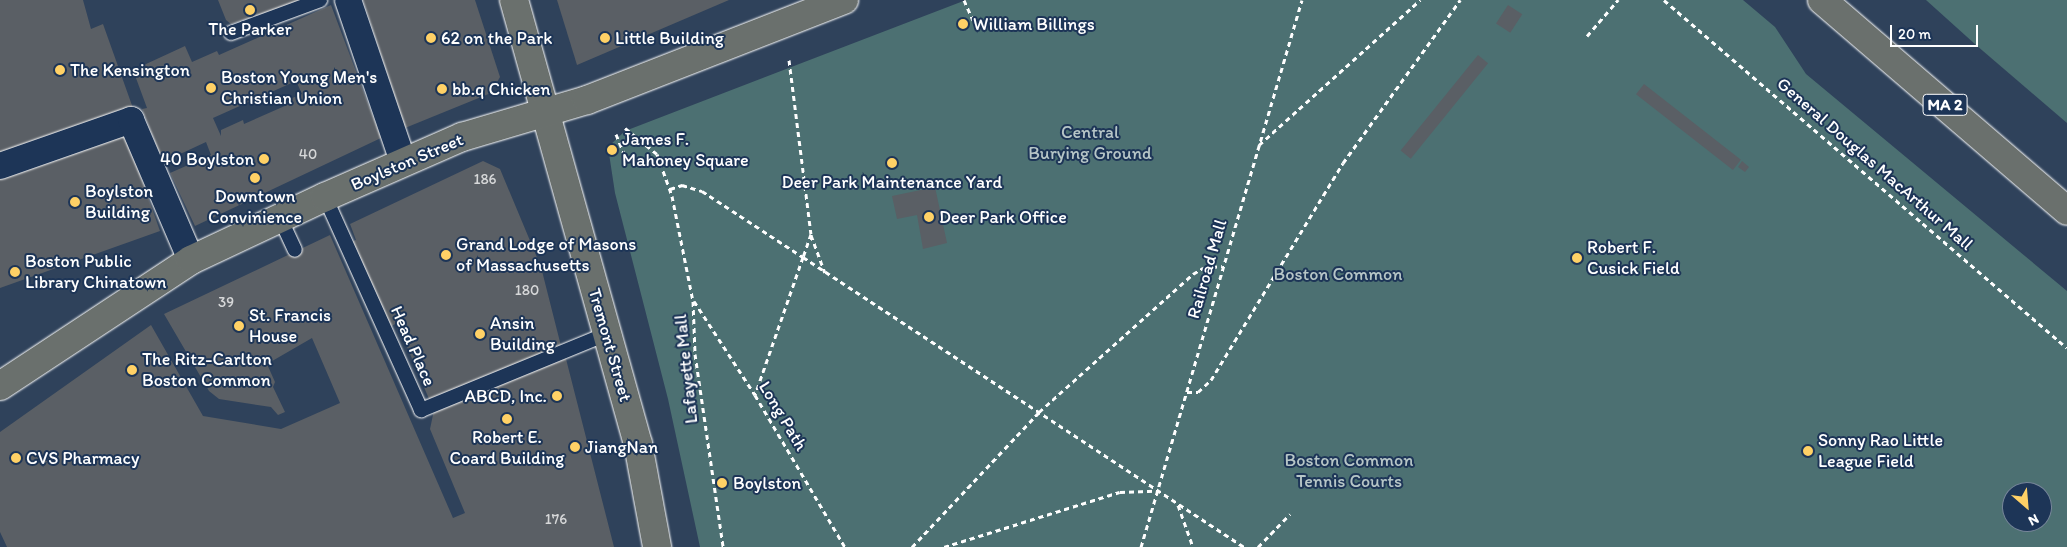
<!DOCTYPE html>
<style>
body{margin:0}
#map{position:relative;width:2067px;height:547px;overflow:hidden;background:#2f425b;font-family:Itim,sans-serif}
div>[style]{position:absolute}
[style*='--x']{left:calc(var(--x)*1px);top:calc(var(--y)*1px);width:calc(var(--w)*1px);rotate:calc(var(--a)*1deg)}
.green>*{inset:0;background:#4c7072}
.building>*{inset:0;background:#5a5f65;transform-origin:0 0}
.path>*{height:3px;margin-top:-1.5px;transform-origin:0;background:repeating-linear-gradient(90deg,#fff 0 5px,transparent 0 9px)}
.roads{filter:drop-shadow(0 0 1px #fff) drop-shadow(0 0 1px #fff)}
.lane>*{height:14px;margin:-7px;padding:0 7px;transform-origin:7px;border-radius:7px;background:#1d3557}
.street>*{height:26px;margin:-13px;padding:0 13px;transform-origin:13px;border-radius:13px;background:#1d3557}
.primary>*{height:28px;margin:-14px;padding:0 14px;transform-origin:14px;border-radius:14px;background:#6a706d}
.dots>*{width:14px;height:14px;translate:-50% -50%;box-sizing:border-box;border:2px solid #1d3557;border-radius:50%}
span{translate:-50% -50%;white-space:nowrap;text-align:center;line-height:1.15;-webkit-text-stroke:4px #1d3557;paint-order:stroke}
.number-label{font-size:15px;color:#d6d7d8}
.number-label span{-webkit-text-stroke-width:0}
.shield-label span{padding:1px 4px;background:#1d3557;border:1px solid;border-radius:4px;-webkit-text-stroke-width:0}
.shield-label{font-size:16px;color:#fff;font-weight:700}
.poi-label{font-size:18px;color:#fff}
.left{translate:0 -50%;text-align:left}
.right{translate:-100% -50%;text-align:right}
.park-label{font-size:18px;color:#b7c6c7}
.street-label{font-size:18px;color:#fff}
.north{position:absolute;left:2002px;top:482px;width:50px;height:50px;box-sizing:border-box;background:#1d3557;border:1px solid #77869a;border-radius:50%;rotate:153deg;font-size:14px;font-weight:700;line-height:20px;text-align:center;color:#fff}
.north::after{content:'';display:block;margin:auto;width:18px;height:22px;background:#ffd166;clip-path:polygon(50% 0,100% 100%,50% 72%,0 100%)}
.scale{position:absolute;left:1890px;top:25px;width:88px;height:22px;box-sizing:border-box;border:2px solid #fff;border-top:0;padding-left:6px;font-size:15px;line-height:18px;white-space:nowrap;color:#fff;-webkit-text-stroke:4px #1d3557;paint-order:stroke}
</style>
<div id="map">
<div class="green">
<div style="clip-path:polygon(evenodd,966px 0,1743px 0,1775px 27px,1806px 74px,2067px 291px,2067px 547px,700px 547px,668px 399px,615px 193px,608px 147px,625px 131px,966px 0,2012px 492px,2042px 492px,2042px 522px,2012px 522px,2012px 492px)"></div>
<div style="clip-path:polygon(1926px 0,2067px 0,2067px 123px,1976px 45px)"></div>
</div>
<div class="building">
<div style="clip-path:polygon(0 0,83px 0,91px 29px,103px 24px,134px 111px,0 155px)"></div>
<div style="clip-path:polygon(218px 0,307px 0,231px 24px,226px 20px)"></div>
<div style="clip-path:polygon(363px 0,475px 0,500px 77px,491px 93px,405px 128px)"></div>
<div style="clip-path:polygon(557px 0,729px 0,577px 65px)"></div>
<div style="clip-path:polygon(evenodd,331px 5px,381px 138px,195px 226px,170px 173px,211px 155px,206px 142px,163px 162px,142px 109px,147px 108px,133px 70px,185px 46px,192px 62px,217px 51px,219px 55px,331px 5px,296px 81px,302px 94px,285px 101px,287px 105px,244px 124px,243px 120px,221px 130px,221px 136px,213px 118px,296px 81px)"></div>
<div style="left:1508px;top:5px;width:17px;height:22px;rotate:33deg"></div>
<div style="left:1478px;top:55px;width:13px;height:123px;rotate:39deg"></div>
<div style="left:1644px;top:84px;width:123px;height:13px;rotate:38deg"></div>
<div style="clip-path:polygon(124px 129px,160px 231px,0 288px,0 173px)"></div>
<div style="clip-path:polygon(483px 161px,500px 169px,541px 267px,561px 346px,429px 399px,397px 323px,388px 328px,350px 242px,356px 240px,350px 224px)"></div>
<div style="clip-path:polygon(1742px 161px,1749px 167px,1745px 172px,1738px 167px)"></div>
<div style="clip-path:polygon(935px 187px,947px 243px,923px 249px,917px 215px,897px 219px,892px 196px)"></div>
<div style="clip-path:polygon(330px 235px,453px 518px,465px 513px,430px 429px,434px 410px,565px 355px,614px 547px,7px 547px,0 532px,0 432px,151px 325px,203px 416px,281px 429px,340px 403px,312px 338px,267px 364px,275px 382px,273px 387px,285px 412px,278px 415px,271px 407px,219px 399px,209px 391px,164px 314px)"></div>
</div>
<div class="path">
<div style="--x:964;--y:0;--w:22;--a:66"></div>
<div style="--x:1664;--y:0;--w:532;--a:40.81"></div>
<div style="--x:1587;--y:36;--w:48;--a:-49.3"></div>
<div style="--x:789;--y:60;--w:175;--a:82.8"></div>
<div style="--x:811;--y:234;--w:24;--a:109"></div>
<div style="--x:803;--y:257;--w:528;--a:33.33"></div>
<div style="--x:625;--y:128;--w:41;--a:39.1"></div>
<div style="--x:657;--y:154;--w:45;--a:70.3"></div>
<div style="--x:672;--y:196;--w:107;--a:78.7"></div>
<div style="--x:693;--y:301;--w:53;--a:87.8"></div>
<div style="--x:695;--y:354;--w:195;--a:81.7"></div>
<div style="--x:616;--y:134;--w:29;--a:68"></div>
<div style="--x:1259;--y:145;--w:217;--a:-42"></div>
<div style="--x:670;--y:189;--w:13;--a:-18"></div>
<div style="--x:682;--y:185;--w:21;--a:17"></div>
<div style="--x:702;--y:191;--w:121;--a:33.2"></div>
<div style="--x:803;--y:257;--w:146;--a:109.2"></div>
<div style="--x:811;--y:235;--w:40;--a:69.8"></div>
<div style="--x:694;--y:301;--w:112;--a:57"></div>
<div style="--x:755;--y:395;--w:177;--a:59.4"></div>
<div style="--x:1187;--y:392;--w:11;--a:0"></div>
<div style="--x:1198;--y:392;--w:18;--a:-43"></div>
<div style="--x:1211;--y:380;--w:254;--a:-58.7"></div>
<div style="--x:1343;--y:163;--w:201;--a:-54.3"></div>
<div style="--x:1178;--y:505;--w:45;--a:70.3"></div>
<div style="--x:912;--y:547;--w:185;--a:-46.7"></div>
<div style="--x:1039;--y:412;--w:207;--a:-41.9"></div>
<div style="--x:1193;--y:274;--w:12;--a:-31"></div>
<div style="--x:1203;--y:268;--w:19;--a:-6"></div>
<div style="--x:944;--y:547;--w:184;--a:-17.4"></div>
<div style="--x:1120;--y:492;--w:35;--a:-2"></div>
<div style="--x:1141;--y:547;--w:570;--a:-73.6"></div>
<div style="--x:1258;--y:547;--w:46;--a:-45.9"></div>
</div>
<div class="roads">
<div class="lane">
<div style="--x:231;--y:33;--w:95;--a:-20.3"></div>
<div style="--x:325;--y:197;--w:234;--a:65.7"></div>
<div style="--x:421;--y:410;--w:200;--a:-22.3"></div>
<div style="--x:280;--y:218;--w:35;--a:65"></div>
</div>
<div class="street">
<div style="--x:348;--y:0;--w:171;--a:71.2"></div>
<div style="--x:0;--y:166;--w:139;--a:-19.3"></div>
<div style="--x:131;--y:120;--w:152;--a:66.8"></div>
</div>
<div class="primary">
<div style="--x:514;--y:0;--w:461;--a:74.4"></div>
<div style="--x:638;--y:444;--w:105;--a:79.5"></div>
<div style="--x:1822;--y:0;--w:323;--a:40.7"></div>
<div style="--x:0;--y:386;--w:229;--a:-33.4"></div>
<div style="--x:191;--y:260;--w:148;--a:-25.2"></div>
<div style="--x:325;--y:197;--w:150;--a:-23.7"></div>
<div style="--x:462;--y:137;--w:130;--a:-16.5"></div>
<div style="--x:587;--y:100;--w:276;--a:-21.3"></div>
</div>
</div>
<div class="dots">
<div style="left:250px;top:10px;background:#ffd166"></div>
<div style="left:963px;top:24px;background:#ffd166"></div>
<div style="left:431px;top:38px;background:#ffd166"></div>
<div style="left:605px;top:38px;background:#ffd166"></div>
<div style="left:60px;top:70px;background:#ffd166"></div>
<div style="left:211px;top:88px;background:#ffd166"></div>
<div style="left:442px;top:89px;background:#ffd166"></div>
<div style="left:612px;top:150px;background:#ffd166"></div>
<div style="left:264px;top:159px;background:#ffd166"></div>
<div style="left:892px;top:163px;background:#ffd166"></div>
<div style="left:255px;top:178px;background:#ffd166"></div>
<div style="left:75px;top:202px;background:#ffd166"></div>
<div style="left:929px;top:217px;background:#ffd166"></div>
<div style="left:446px;top:255px;background:#ffd166"></div>
<div style="left:1577px;top:258px;background:#ffd166"></div>
<div style="left:15px;top:272px;background:#ffd166"></div>
<div style="left:239px;top:326px;background:#ffd166"></div>
<div style="left:480px;top:334px;background:#ffd166"></div>
<div style="left:132px;top:370px;background:#ffd166"></div>
<div style="left:557px;top:396px;background:#ffd166"></div>
<div style="left:507px;top:419px;background:#ffd166"></div>
<div style="left:575px;top:447px;background:#ffd166"></div>
<div style="left:1808px;top:451px;background:#ffd166"></div>
<div style="left:16px;top:458px;background:#ffd166"></div>
<div style="left:722px;top:483px;background:#ffd166"></div>
</div>
<div class="number-label">
<span style="left:308px;top:155px">40</span>
<span style="left:485px;top:180px">186</span>
<span style="left:527px;top:291px">180</span>
<span style="left:226px;top:303px">39</span>
<span style="left:556px;top:520px">176</span>
</div>
<div class="shield-label">
<span style="left:1945px;top:105px">MA 2</span>
</div>
<div class="poi-label">
<span class="left" style="left:973px;top:24px">William Billings</span>
<span style="left:250px;top:29px">The Parker</span>
<span class="left" style="left:441px;top:38px">62 on the Park</span>
<span class="left" style="left:615px;top:38px">Little Building</span>
<span class="left" style="left:70px;top:70px">The Kensington</span>
<span class="left" style="left:221px;top:88px">Boston Young Men's<br>Christian Union</span>
<span class="left" style="left:452px;top:89px">bb.q Chicken</span>
<span class="left" style="left:622px;top:150px">James F.<br>Mahoney Square</span>
<span class="right" style="left:254px;top:159px">40 Boylston</span>
<span style="left:892px;top:182px">Deer Park Maintenance Yard</span>
<span class="left" style="left:85px;top:202px">Boylston<br>Building</span>
<span style="left:255px;top:207px">Downtown<br>Convinience</span>
<span class="left" style="left:939px;top:217px">Deer Park Office</span>
<span class="left" style="left:456px;top:255px">Grand Lodge of Masons<br>of Massachusetts</span>
<span class="left" style="left:1587px;top:258px">Robert F.<br>Cusick Field</span>
<span class="left" style="left:25px;top:272px">Boston Public<br>Library Chinatown</span>
<span class="left" style="left:249px;top:326px">St. Francis<br>House</span>
<span class="left" style="left:490px;top:334px">Ansin<br>Building</span>
<span class="left" style="left:142px;top:370px">The Ritz-Carlton<br>Boston Common</span>
<span class="right" style="left:547px;top:396px">ABCD, Inc.</span>
<span style="left:507px;top:448px">Robert E.<br>Coard Building</span>
<span class="left" style="left:1818px;top:451px">Sonny Rao Little<br>League Field</span>
<span class="left" style="left:585px;top:447px">JiangNan</span>
<span class="left" style="left:26px;top:458px">CVS Pharmacy</span>
<span class="left" style="left:733px;top:483px">Boylston</span>
</div>
<div class="park-label">
<span style="left:1090px;top:143px">Central<br>Burying Ground</span>
<span style="left:1338px;top:274px">Boston Common</span>
<span style="left:1349px;top:471px">Boston Common<br>Tennis Courts</span>
</div>
<div class="street-label">
<span style="left:407px;top:162px;rotate:-23deg">Boylston Street</span>
<span style="left:1875px;top:164px;rotate:41deg">General Douglas MacArthur Mall</span>
<span style="left:1207px;top:269px;rotate:-74deg">Railroad Mall</span>
<span style="left:610px;top:345px;rotate:74deg">Tremont Street</span>
<span style="left:413px;top:346px;rotate:66deg">Head Place</span>
<span style="left:686px;top:369px;rotate:-96deg">Lafayette Mall</span>
<span style="left:783px;top:416px;rotate:59deg">Long Path</span>
</div>
<div class="north">N</div>
<div class="scale">20 m</div>
</div>
